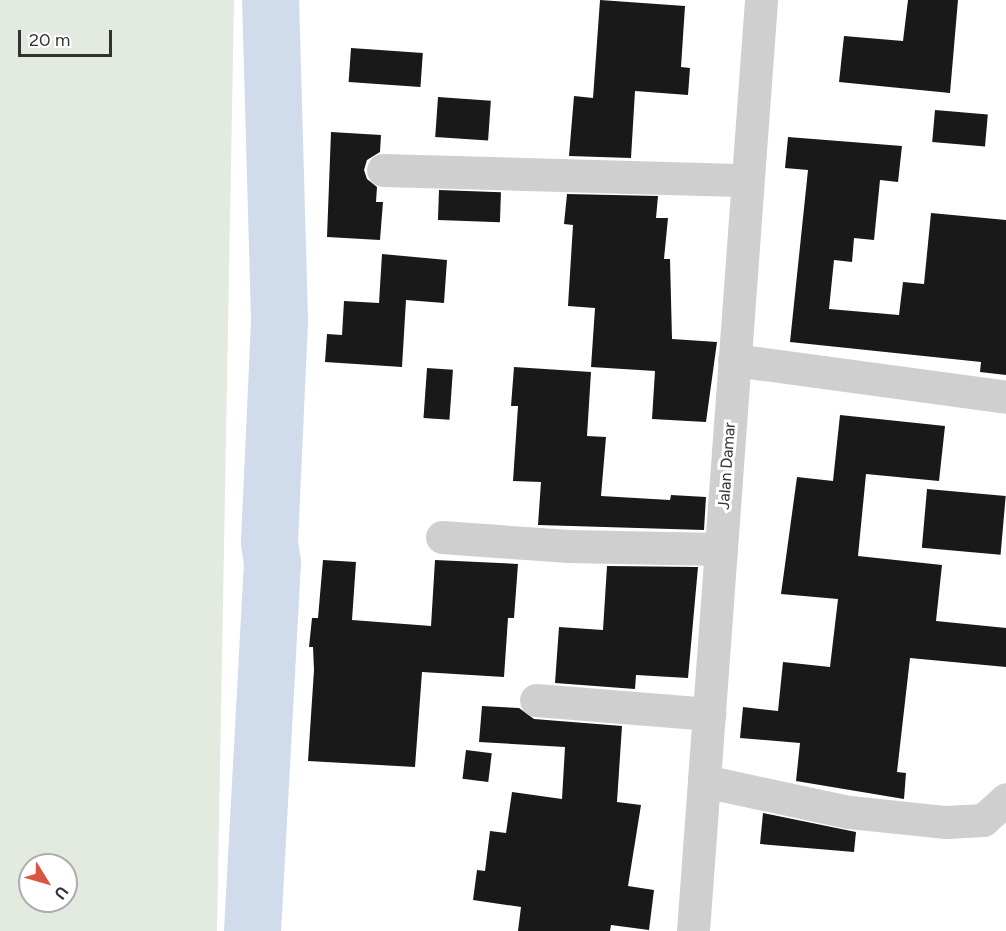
<!DOCTYPE html>
<style>
body{margin:0}
#map{position:relative;width:1006px;height:931px;overflow:hidden;background:#fff;font-family:Figtree,sans-serif}
div>[style]{position:absolute}
[style*='--x']{left:calc(var(--x)*1px);top:calc(var(--y)*1px);width:calc(var(--w)*1px);rotate:calc(var(--a)*1deg)}
.green>*{inset:0;background:#e3eadf}
.river>*{height:57px;margin:-28.5px;padding:0 28.5px;transform-origin:28.5px;border-radius:28.5px;background:#d0dceb}
.building>*{inset:0;background:#191919;transform-origin:0 0}
.minor>*{height:33px;margin:-16.5px;padding:0 16.5px;transform-origin:16.5px;border-radius:16.5px;background:#cfcfcf}
span{translate:-50% -50%;white-space:nowrap;text-align:center;line-height:1.15;-webkit-text-stroke:6px #fff;paint-order:stroke}
.street-label{font-size:16px;color:#323232}
.north{position:absolute;left:18px;top:853px;width:60px;height:60px;box-sizing:border-box;background:#fff;border:2px solid #adadad;border-radius:50%;rotate:127deg;font-size:16px;font-weight:700;line-height:24px;text-align:center;color:#323232}
.north::after{content:'';display:block;margin:auto;width:21px;height:27px;background:#da5343;clip-path:polygon(50% 0,100% 100%,50% 72%,0 100%)}
.scale{position:absolute;left:18px;top:30px;width:94px;height:27px;box-sizing:border-box;border:3px solid #323232;border-top:0;padding-left:8px;font-size:18px;line-height:21px;white-space:nowrap;color:#323232;-webkit-text-stroke:4px #fff;paint-order:stroke}
</style>
<div id="map">
<div class="green">
<div style="clip-path:polygon(evenodd,0 0,234px 0,217px 931px,0 931px,0 0,30px 865px,66px 865px,66px 901px,30px 901px,30px 865px)"></div>
</div>
<div class="river">
<div style="--x:252;--y:931;--w:369;--a:-86.9"></div>
<div style="--x:272;--y:563;--w:22;--a:-98"></div>
<div style="--x:269;--y:541;--w:222;--a:-87.4"></div>
<div style="--x:279;--y:319;--w:319;--a:-91.6"></div>
</div>
<div class="building">
<div style="clip-path:polygon(600px 0,685px 6px,681px 67px,690px 68px,688px 95px,635px 91px,631px 158px,569px 156px,574px 96px,593px 98px)"></div>
<div style="clip-path:polygon(908px 0,958px 0,950px 93px,839px 82px,844px 36px,903px 41px)"></div>
<div style="left:351px;top:48px;width:72px;height:34px;rotate:4deg"></div>
<div style="left:438px;top:97px;width:53px;height:40px;rotate:4deg"></div>
<div style="left:935px;top:110px;width:53px;height:32px;rotate:5deg"></div>
<div style="clip-path:polygon(331px 132px,381px 135px,380px 152px,367px 160px,364px 170px,367px 179px,377px 187px,376px 202px,383px 202px,380px 240px,327px 237px)"></div>
<div style="clip-path:polygon(788px 137px,902px 146px,898px 182px,880px 180px,874px 240px,854px 238px,852px 262px,834px 260px,829px 309px,899px 315px,903px 282px,924px 284px,931px 213px,1006px 220px,1006px 375px,980px 372px,981px 362px,790px 342px,808px 170px,785px 168px)"></div>
<div style="left:439px;top:190px;width:62px;height:30px;rotate:2deg"></div>
<div style="clip-path:polygon(567px 194px,658px 196px,656px 218px,668px 218px,664px 259px,670px 259px,672px 339px,717px 342px,706px 422px,652px 419px,655px 371px,591px 367px,595px 308px,568px 306px,573px 225px,564px 224px)"></div>
<div style="clip-path:polygon(382px 254px,447px 260px,444px 303px,406px 300px,402px 367px,325px 362px,327px 334px,342px 335px,344px 301px,379px 303px)"></div>
<div style="clip-path:polygon(514px 367px,591px 372px,587px 436px,606px 437px,601px 496px,670px 500px,671px 495px,706px 497px,704px 530px,538px 525px,541px 482px,513px 481px,518px 406px,511px 406px)"></div>
<div style="left:427px;top:368px;width:26px;height:50px;rotate:4deg"></div>
<div style="clip-path:polygon(840px 415px,945px 426px,939px 481px,866px 474px,858px 556px,942px 565px,936px 621px,1006px 628px,1006px 667px,910px 658px,897px 772px,906px 773px,904px 799px,796px 781px,800px 743px,740px 738px,743px 707px,778px 711px,783px 662px,830px 667px,838px 599px,781px 594px,797px 477px,833px 481px)"></div>
<div style="left:927px;top:489px;width:79px;height:59px;rotate:5deg"></div>
<div style="clip-path:polygon(323px 560px,356px 562px,352px 620px,431px 626px,435px 560px,518px 564px,514px 618px,508px 618px,504px 677px,422px 672px,415px 767px,308px 761px,314px 670px,313px 647px,309px 647px,312px 618px,318px 618px)"></div>
<div style="clip-path:polygon(607px 566px,698px 567px,688px 678px,636px 675px,635px 689px,555px 683px,559px 627px,603px 630px)"></div>
<div style="clip-path:polygon(482px 706px,519px 708px,534px 719px,622px 726px,617px 802px,641px 805px,628px 886px,654px 890px,649px 930px,611px 925px,610px 931px,518px 931px,521px 907px,473px 900px,477px 870px,485px 871px,490px 831px,506px 833px,512px 792px,562px 799px,565px 747px,479px 742px)"></div>
<div style="left:466px;top:750px;width:26px;height:29px;rotate:7deg"></div>
<div style="clip-path:polygon(763px 813px,856px 832px,854px 852px,760px 844px)"></div>
</div>
<div class="minor">
<div style="--x:383;--y:170;--w:364;--a:1.6"></div>
<div style="--x:734;--y:360;--w:275;--a:7.7"></div>
<div style="--x:442;--y:537;--w:126;--a:4.1"></div>
<div style="--x:568;--y:546;--w:153;--a:1.1"></div>
<div style="--x:536;--y:700;--w:174;--a:4.6"></div>
<div style="--x:704;--y:781;--w:148;--a:12.1"></div>
<div style="--x:849;--y:812;--w:98;--a:5.9"></div>
<div style="--x:946;--y:822;--w:37;--a:-3"></div>
<div style="--x:983;--y:820;--w:31;--a:-42"></div>
<div style="--x:693;--y:931;--w:933;--a:-85.82"></div>
</div>
<div class="street-label">
<span style="left:727px;top:466px;rotate:-86deg">Jalan Damar</span>
</div>
<div class="north">U</div>
<div class="scale">20 m</div>
</div>
